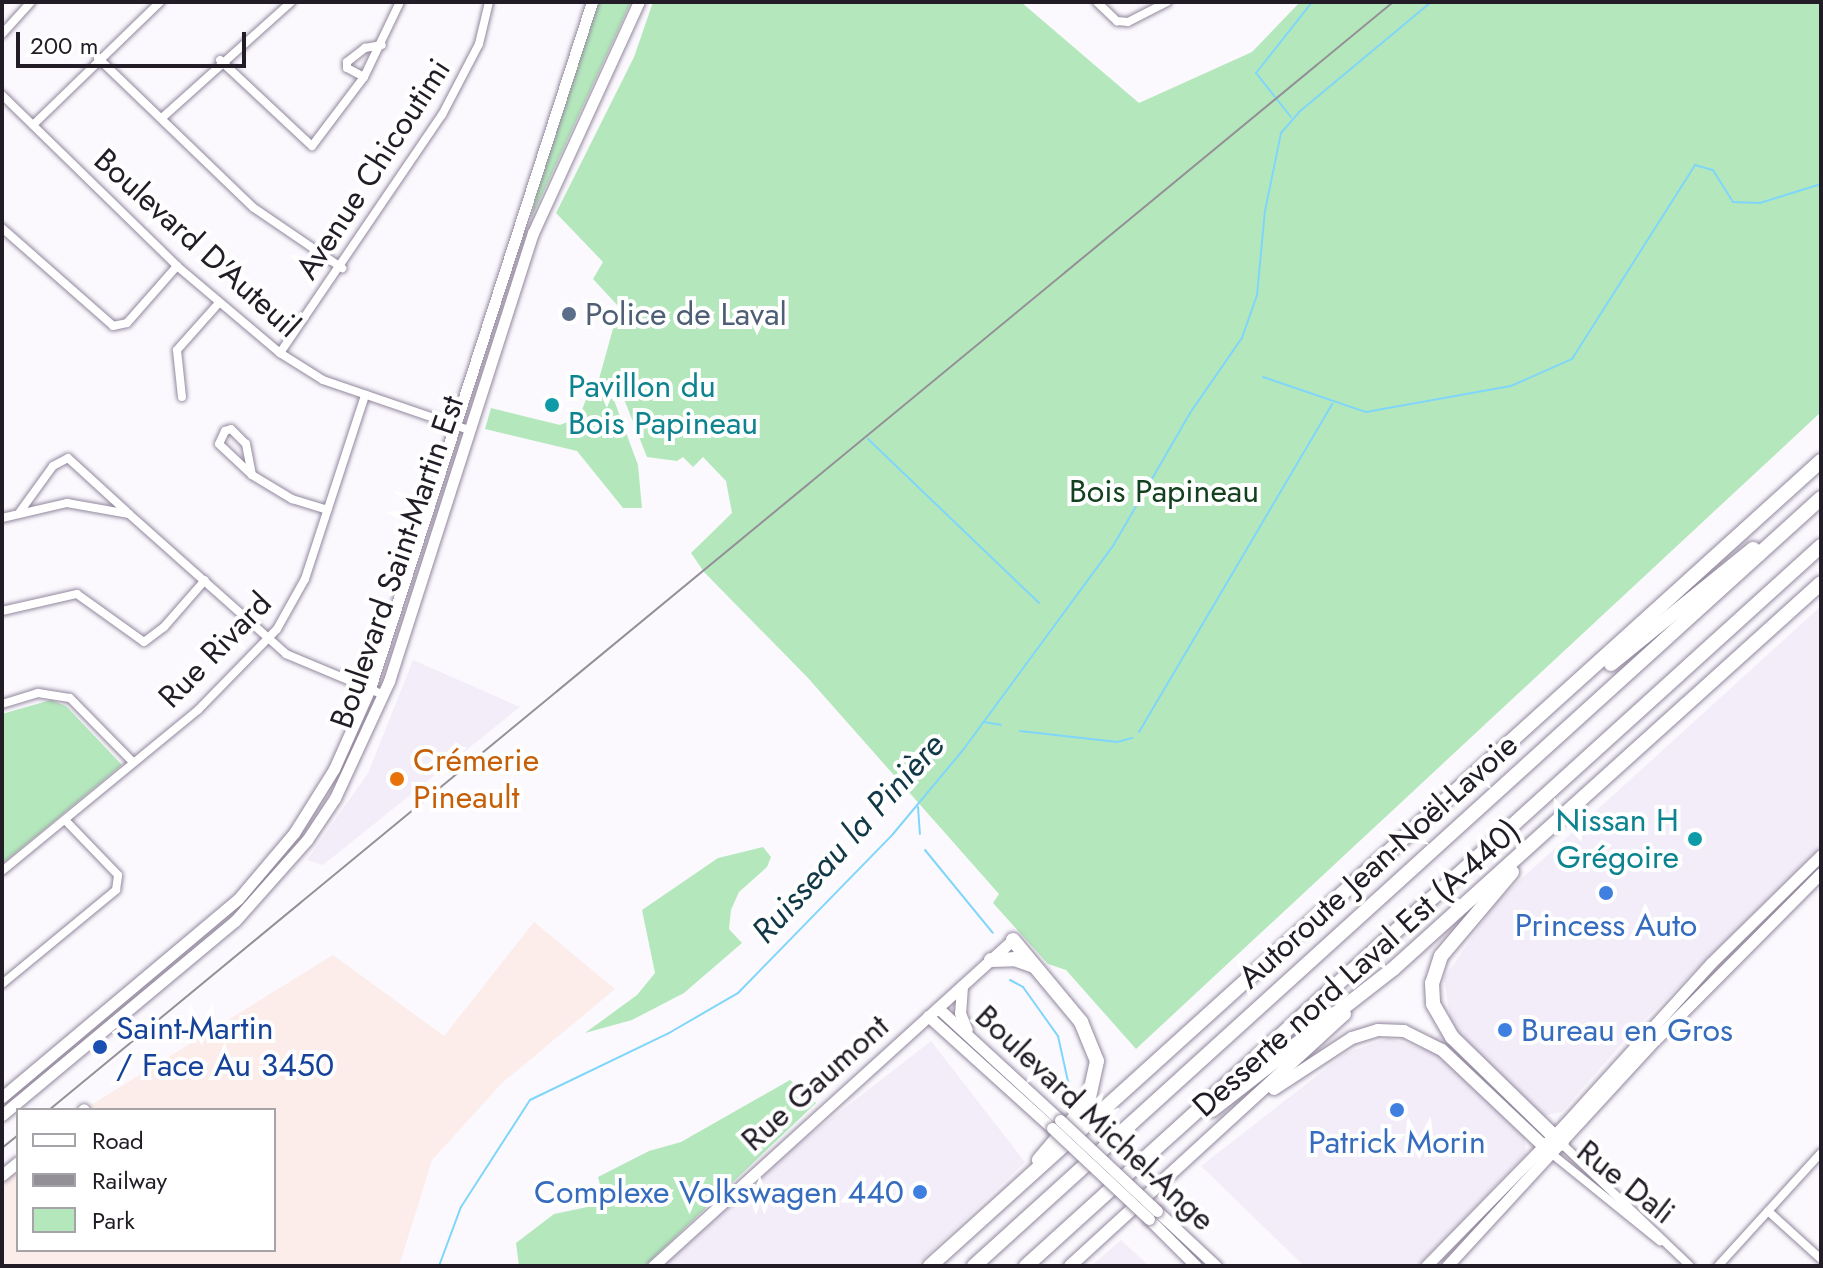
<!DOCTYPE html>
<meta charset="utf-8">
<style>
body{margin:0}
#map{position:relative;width:1823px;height:1268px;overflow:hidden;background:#fbf9fe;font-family:Jost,sans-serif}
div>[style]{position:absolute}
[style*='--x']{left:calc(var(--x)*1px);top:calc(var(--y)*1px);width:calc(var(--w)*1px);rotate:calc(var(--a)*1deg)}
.built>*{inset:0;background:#f3edf9}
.industrial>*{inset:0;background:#fcecea}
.green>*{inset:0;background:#b4e8bc}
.stream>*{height:2px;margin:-1px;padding:0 1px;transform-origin:1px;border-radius:1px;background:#80d6fa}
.roads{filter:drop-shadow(0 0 2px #92879d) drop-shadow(0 0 2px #92879d)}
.street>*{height:8px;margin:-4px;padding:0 4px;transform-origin:4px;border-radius:4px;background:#fff}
.secondary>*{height:11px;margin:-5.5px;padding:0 5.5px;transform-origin:5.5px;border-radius:5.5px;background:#fff}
.primary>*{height:12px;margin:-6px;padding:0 6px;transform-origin:6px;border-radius:6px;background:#fff}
.highway>*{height:14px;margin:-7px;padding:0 7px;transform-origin:7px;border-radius:7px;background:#fff}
.rail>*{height:2px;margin:-1px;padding:0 1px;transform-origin:1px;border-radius:1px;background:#949097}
.bridges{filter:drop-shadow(0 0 2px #92879d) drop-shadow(0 0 2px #92879d)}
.secondary-bridge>*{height:11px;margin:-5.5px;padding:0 5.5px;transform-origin:5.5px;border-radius:5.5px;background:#fff}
.dots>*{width:22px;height:22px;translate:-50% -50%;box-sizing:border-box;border:4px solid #fff;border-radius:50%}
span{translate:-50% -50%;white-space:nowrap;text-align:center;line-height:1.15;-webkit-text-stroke:8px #fff;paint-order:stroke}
.street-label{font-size:32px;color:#211c25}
.service-label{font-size:32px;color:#4e5e75}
.left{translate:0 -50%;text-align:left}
.culture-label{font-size:32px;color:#0d838f}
.right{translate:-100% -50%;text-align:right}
.park-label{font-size:32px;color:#13411f}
.food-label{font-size:32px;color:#c56008}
.shop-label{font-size:32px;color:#366cbe}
.transit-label{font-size:32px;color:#164399}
.water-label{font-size:34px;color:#113847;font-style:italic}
.frame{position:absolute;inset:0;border:4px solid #211c25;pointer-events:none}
.legend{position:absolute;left:16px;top:1108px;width:260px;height:144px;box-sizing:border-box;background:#fff;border:2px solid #a6a4a8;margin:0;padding:10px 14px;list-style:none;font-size:24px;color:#211c25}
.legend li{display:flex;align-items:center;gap:16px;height:40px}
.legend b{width:40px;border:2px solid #a6a4a8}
.scale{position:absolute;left:16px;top:32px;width:230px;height:36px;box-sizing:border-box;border:4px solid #211c25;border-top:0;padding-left:10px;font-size:24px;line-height:28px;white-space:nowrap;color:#211c25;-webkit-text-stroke:6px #fff;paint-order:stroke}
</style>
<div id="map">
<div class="built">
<div style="clip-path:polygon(1821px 606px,1821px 847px,1630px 1034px,1562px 1112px,1547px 1115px,1525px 1138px,1526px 1154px,1417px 1266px,1304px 1266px,1201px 1166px,1346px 1053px,1389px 1038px,1422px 1049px,1451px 1024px,1444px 978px,1497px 901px)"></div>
<div style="clip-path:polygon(413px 660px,520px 707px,323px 865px,307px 860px,368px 773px)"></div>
<div style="clip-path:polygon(931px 1041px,1025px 1162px,916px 1266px,663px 1266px,801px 1142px)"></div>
<div style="clip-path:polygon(1121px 1240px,1149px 1266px,1091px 1266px)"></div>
</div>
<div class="industrial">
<div style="clip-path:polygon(534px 922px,615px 989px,502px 1083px,432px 1160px,399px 1266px,2px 1266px,2px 1175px,18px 1162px,18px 1250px,274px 1250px,274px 1110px,83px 1110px,333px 955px,444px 1036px)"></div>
</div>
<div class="green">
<div style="clip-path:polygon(598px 2px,631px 2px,531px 219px,541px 173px)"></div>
<div style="clip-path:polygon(653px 2px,1021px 2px,1139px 103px,1252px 52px,1300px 2px,1821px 2px,1821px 412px,1136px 1049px,1066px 970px,1048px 964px,993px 903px,999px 894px,808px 678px,704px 572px,691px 553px,732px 513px,726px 481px,703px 457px,693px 467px,683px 457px,677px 461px,647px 457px,620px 389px,599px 379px,619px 307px,593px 279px,603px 262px,556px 213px,634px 57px)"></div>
<div style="clip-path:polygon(590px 389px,614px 400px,638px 465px,642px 508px,623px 508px,577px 451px,485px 429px,491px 408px,560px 425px,570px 421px,575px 428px)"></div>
<div style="clip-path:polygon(51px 700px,66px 706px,122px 765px,2px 864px,2px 714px)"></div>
<div style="clip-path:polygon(763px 847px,771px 857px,767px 867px,739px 892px,731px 910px,729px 929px,742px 943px,684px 993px,632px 1020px,585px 1033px,637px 995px,655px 973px,642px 910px,718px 858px)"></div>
<div style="clip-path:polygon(790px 1080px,816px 1103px,645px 1266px,519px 1266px,516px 1243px,554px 1214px,592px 1206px,602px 1193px,598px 1177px,649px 1151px,681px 1142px)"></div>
</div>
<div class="stream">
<div style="--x:1291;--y:117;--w:56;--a:-128.5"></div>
<div style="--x:1256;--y:73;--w:90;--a:-51.7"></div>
<div style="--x:1263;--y:377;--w:109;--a:18.8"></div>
<div style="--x:1366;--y:412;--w:147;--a:-10.2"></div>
<div style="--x:1511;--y:386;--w:67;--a:-23.9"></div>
<div style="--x:1572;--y:359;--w:230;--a:-57.6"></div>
<div style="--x:1695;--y:165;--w:19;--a:16"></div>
<div style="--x:1713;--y:170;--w:38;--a:58"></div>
<div style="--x:1733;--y:202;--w:27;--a:2"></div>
<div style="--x:1760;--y:203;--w:64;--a:-17.3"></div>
<div style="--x:868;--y:439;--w:237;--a:43.8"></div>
<div style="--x:983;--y:722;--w:18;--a:9"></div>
<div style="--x:1020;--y:731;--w:98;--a:6.5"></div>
<div style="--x:1117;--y:742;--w:16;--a:-15"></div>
<div style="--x:1139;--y:732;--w:381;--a:-59.5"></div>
<div style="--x:918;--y:807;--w:27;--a:86"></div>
<div style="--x:925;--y:850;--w:107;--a:50.7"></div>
<div style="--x:1010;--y:980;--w:15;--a:28"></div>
<div style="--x:1023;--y:987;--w:60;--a:54.5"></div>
<div style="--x:1058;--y:1036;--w:51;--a:77.6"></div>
<div style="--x:439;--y:1266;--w:63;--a:-69.6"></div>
<div style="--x:461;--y:1207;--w:127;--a:-57.2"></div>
<div style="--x:530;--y:1100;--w:154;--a:-25.7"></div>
<div style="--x:669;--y:1033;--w:80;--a:-30.1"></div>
<div style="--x:738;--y:993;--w:222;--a:-45.7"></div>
<div style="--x:893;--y:834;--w:109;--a:-50.2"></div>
<div style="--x:963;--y:750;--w:253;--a:-53.7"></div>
<div style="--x:1113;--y:546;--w:154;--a:-59.9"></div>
<div style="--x:1190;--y:413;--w:91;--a:-55.3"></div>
<div style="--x:1242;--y:338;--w:46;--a:-70.8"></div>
<div style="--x:1257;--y:295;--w:84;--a:-84.6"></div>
<div style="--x:1265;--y:211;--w:80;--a:-78.4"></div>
<div style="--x:1281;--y:133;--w:28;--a:-49"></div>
<div style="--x:1299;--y:112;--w:172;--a:-39.8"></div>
</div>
<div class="roads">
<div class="street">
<div style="--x:1097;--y:2;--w:28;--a:44"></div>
<div style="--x:1117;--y:21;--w:11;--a:5"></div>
<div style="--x:1128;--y:22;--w:44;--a:-27.1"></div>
<div style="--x:2;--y:34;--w:43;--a:-47.8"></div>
<div style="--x:98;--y:58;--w:216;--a:43.9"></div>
<div style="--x:254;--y:208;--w:107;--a:34.3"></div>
<div style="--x:220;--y:60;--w:126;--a:43.1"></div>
<div style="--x:312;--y:146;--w:86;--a:-53"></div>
<div style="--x:364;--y:77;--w:83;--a:-64.4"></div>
<div style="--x:364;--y:77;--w:19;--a:-152"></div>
<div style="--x:347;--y:68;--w:6;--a:-90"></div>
<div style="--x:347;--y:62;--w:23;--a:-38"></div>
<div style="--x:365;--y:48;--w:17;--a:-10"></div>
<div style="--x:2;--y:95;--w:245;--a:44.3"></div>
<div style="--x:177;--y:266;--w:135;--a:40.2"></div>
<div style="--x:280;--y:353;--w:51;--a:32.1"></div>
<div style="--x:323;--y:380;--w:154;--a:18.9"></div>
<div style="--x:163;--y:117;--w:172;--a:-41.9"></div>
<div style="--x:33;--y:125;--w:177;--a:-44.1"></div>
<div style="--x:2;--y:228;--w:148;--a:41.4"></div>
<div style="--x:113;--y:326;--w:14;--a:-12"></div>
<div style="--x:127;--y:323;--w:76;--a:-48.7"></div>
<div style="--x:280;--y:353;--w:288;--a:-55.8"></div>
<div style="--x:442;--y:115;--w:80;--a:-62.5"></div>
<div style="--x:479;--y:44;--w:43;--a:-76.6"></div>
<div style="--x:182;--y:397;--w:47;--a:-96.1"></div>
<div style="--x:177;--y:350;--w:62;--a:-48.3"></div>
<div style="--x:252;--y:475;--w:32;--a:-101"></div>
<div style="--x:246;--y:444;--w:21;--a:-135"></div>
<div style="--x:231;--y:429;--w:6;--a:162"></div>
<div style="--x:225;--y:431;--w:14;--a:115"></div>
<div style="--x:219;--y:444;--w:45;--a:43.2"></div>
<div style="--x:252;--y:475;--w:47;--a:31"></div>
<div style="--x:292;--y:499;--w:37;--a:17"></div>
<div style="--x:19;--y:513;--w:58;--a:-54.1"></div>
<div style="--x:53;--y:466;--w:17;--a:-28"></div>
<div style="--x:68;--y:458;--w:79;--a:42.4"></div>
<div style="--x:2;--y:518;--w:67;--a:-13"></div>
<div style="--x:67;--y:503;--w:63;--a:10.1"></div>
<div style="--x:129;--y:514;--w:210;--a:41.7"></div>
<div style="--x:286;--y:654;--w:106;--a:22.7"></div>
<div style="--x:2;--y:611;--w:77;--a:-12.8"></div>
<div style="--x:77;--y:594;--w:82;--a:35.6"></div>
<div style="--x:144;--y:642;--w:25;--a:-37"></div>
<div style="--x:164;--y:627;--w:62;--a:-48.9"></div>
<div style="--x:2;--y:704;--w:38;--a:-17"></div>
<div style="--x:38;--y:693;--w:32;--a:9"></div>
<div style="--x:70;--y:698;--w:90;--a:45.5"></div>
<div style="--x:2;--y:871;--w:254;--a:-39.4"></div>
<div style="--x:198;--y:710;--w:113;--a:-45.7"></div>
<div style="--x:277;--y:629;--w:57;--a:-60.8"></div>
<div style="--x:305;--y:579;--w:194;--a:-71.9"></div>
<div style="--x:2;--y:984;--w:148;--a:-39.5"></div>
<div style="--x:116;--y:890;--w:15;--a:-82"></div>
<div style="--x:118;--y:875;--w:75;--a:-133.9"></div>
<div style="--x:1562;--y:1144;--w:177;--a:43.6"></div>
<div style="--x:1552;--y:1154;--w:139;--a:38.9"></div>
<div style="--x:1768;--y:1211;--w:72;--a:42.2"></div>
<div style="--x:1718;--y:1266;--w:153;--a:-47.7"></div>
</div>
<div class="secondary">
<div style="--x:962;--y:986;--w:27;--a:94"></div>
<div style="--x:960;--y:1013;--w:18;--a:68"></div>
<div style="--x:938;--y:1008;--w:166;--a:42.6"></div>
<div style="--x:928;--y:1016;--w:167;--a:42.1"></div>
<div style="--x:2;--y:1097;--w:308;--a:-40"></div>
<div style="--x:238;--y:899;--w:87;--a:-49.7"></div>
<div style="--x:294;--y:833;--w:75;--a:-58"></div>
<div style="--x:334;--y:769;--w:89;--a:-66"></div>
<div style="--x:370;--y:688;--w:721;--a:-72.07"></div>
<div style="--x:83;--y:1110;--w:1;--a:-45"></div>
<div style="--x:2;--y:1115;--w:303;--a:-39.8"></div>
<div style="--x:235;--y:921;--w:108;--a:-48.4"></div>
<div style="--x:307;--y:840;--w:50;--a:-56.3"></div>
<div style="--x:335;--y:798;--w:129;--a:-65.2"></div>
<div style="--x:389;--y:681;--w:471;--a:-72.2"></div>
<div style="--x:533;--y:233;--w:254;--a:-65.4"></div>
<div style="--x:2;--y:1175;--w:21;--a:-39"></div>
<div style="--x:1157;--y:1211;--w:81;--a:43"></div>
<div style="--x:1149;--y:1219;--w:66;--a:45"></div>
<div style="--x:653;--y:1266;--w:486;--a:-42.2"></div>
<div style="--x:1426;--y:1266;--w:199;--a:-45.6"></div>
<div style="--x:1565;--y:1124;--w:217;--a:-47.8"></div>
<div style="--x:1711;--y:963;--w:154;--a:-44.5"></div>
<div style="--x:1447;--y:1266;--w:307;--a:-47.4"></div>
<div style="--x:1655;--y:1040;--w:235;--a:-45.2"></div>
</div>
<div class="primary">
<div style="--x:1274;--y:1089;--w:93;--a:-33.2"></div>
<div style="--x:1352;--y:1038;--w:27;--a:-17"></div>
<div style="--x:1378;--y:1030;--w:26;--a:2"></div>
<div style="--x:1404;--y:1031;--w:42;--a:26.6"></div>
<div style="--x:1442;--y:1050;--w:151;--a:43.4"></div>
<div style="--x:1070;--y:1266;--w:373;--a:-42.5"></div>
</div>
<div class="highway">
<div style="--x:1611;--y:664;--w:183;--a:-39"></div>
<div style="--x:1512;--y:872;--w:110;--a:130.2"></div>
<div style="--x:1441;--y:956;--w:28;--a:108"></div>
<div style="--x:1432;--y:983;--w:21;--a:87"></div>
<div style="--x:1433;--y:1004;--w:38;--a:60"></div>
<div style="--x:1452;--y:1037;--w:153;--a:44.2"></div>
<div style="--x:1013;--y:940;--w:107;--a:50.3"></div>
<div style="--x:1081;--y:1022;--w:42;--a:67.7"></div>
<div style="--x:1097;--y:1061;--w:42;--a:102.4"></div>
<div style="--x:1088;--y:1102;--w:76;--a:130.2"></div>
<div style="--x:991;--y:960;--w:23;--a:-2"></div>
<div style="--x:1014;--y:959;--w:21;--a:19"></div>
<div style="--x:1212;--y:1110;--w:229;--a:-37.9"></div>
<div style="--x:1393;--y:969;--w:576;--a:-42.05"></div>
<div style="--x:930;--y:1266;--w:1201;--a:-42.1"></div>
<div style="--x:974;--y:1266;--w:1143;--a:-42.2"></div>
<div style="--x:1026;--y:1266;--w:1073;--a:-42.17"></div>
</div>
</div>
<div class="rail">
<div style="--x:49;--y:1110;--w:1742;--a:-39.5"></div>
<div style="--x:2;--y:1148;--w:21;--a:-39"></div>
</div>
<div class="bridges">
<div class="secondary-bridge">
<div style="--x:1060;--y:1120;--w:133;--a:43.2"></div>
<div style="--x:1052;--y:1128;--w:133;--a:43.2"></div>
</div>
</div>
<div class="dots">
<div style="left:569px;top:314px;background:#5c6f8a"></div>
<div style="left:552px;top:405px;background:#0f9aa8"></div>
<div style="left:397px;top:779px;background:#e8710a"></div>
<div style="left:1695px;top:839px;background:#0f9aa8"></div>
<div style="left:1606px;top:893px;background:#3f7fe0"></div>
<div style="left:1505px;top:1030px;background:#3f7fe0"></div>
<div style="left:100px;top:1047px;background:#1a4fb4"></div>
<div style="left:1397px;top:1110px;background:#3f7fe0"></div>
<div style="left:920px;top:1192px;background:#3f7fe0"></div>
</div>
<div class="street-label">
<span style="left:373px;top:169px;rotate:-57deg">Avenue Chicoutimi</span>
<span style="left:197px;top:243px;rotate:42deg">Boulevard D'Auteuil</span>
<span style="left:397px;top:562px;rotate:-71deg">Boulevard Saint-Martin Est</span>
<span style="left:215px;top:650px;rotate:-46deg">Rue Rivard</span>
<span style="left:1378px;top:861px;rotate:-42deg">Autoroute Jean-Noël-Lavoie</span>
<span style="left:1356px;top:968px;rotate:-42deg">Desserte nord Laval Est (A-440)</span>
<span style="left:815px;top:1083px;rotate:-42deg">Rue Gaumont</span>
<span style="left:1095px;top:1118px;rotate:43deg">Boulevard Michel-Ange</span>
<span style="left:1626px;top:1182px;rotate:38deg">Rue Dali</span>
</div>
<div class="service-label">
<span class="left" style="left:585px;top:314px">Police de Laval</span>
</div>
<div class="culture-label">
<span class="left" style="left:568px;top:405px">Pavillon du<br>Bois Papineau</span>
<span class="right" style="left:1679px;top:839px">Nissan H<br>Grégoire</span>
</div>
<div class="park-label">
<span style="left:1164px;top:491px">Bois Papineau</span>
</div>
<div class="food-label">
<span class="left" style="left:413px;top:779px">Crémerie<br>Pineault</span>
</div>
<div class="shop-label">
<span style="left:1606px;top:925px">Princess Auto</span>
<span class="left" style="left:1521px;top:1030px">Bureau en Gros</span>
<span style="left:1397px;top:1142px">Patrick Morin</span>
<span class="right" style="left:904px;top:1192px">Complexe Volkswagen 440</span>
</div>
<div class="transit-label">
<span class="left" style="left:116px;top:1047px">Saint-Martin<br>/ Face Au 3450</span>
</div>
<div class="water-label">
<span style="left:848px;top:838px;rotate:-48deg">Ruisseau la Pinière</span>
</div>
<div class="frame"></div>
<ul class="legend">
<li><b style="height:10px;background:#fff"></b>Road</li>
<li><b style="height:10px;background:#949097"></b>Railway</li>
<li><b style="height:22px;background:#b4e8bc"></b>Park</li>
</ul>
<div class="scale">200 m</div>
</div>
